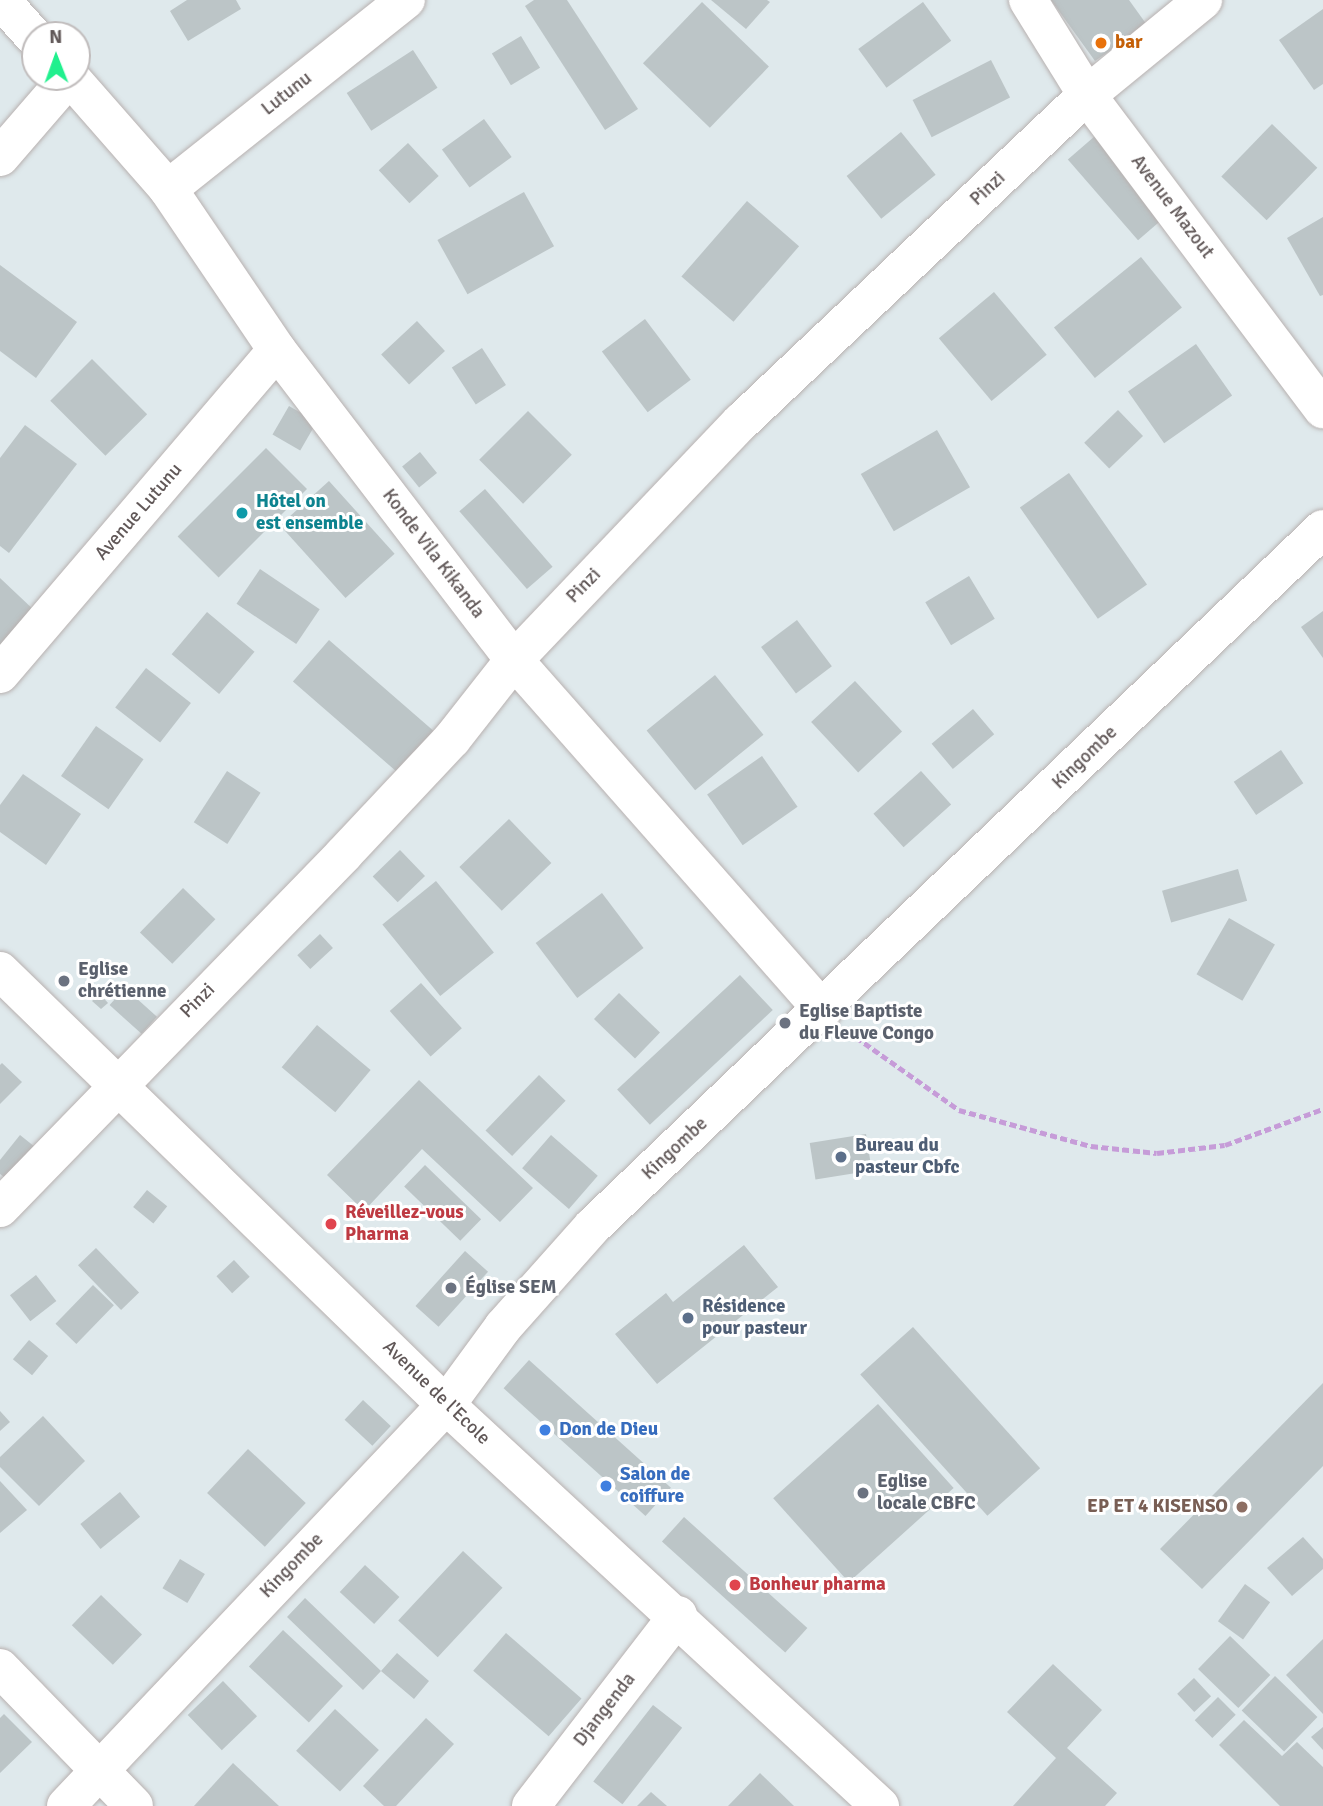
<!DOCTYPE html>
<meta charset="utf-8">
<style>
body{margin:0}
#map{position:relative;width:1323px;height:1806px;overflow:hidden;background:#dfe9ec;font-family:Signika,sans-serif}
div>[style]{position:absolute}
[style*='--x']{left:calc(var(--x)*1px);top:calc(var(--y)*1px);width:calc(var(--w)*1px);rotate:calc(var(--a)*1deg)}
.building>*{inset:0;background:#bcc5c7;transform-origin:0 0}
.path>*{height:4.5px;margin-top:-2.25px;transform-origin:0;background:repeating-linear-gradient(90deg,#c69cd8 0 7px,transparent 0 10.5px)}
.roads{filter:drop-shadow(0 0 2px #b8b1b0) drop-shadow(0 0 2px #b8b1b0)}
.minor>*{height:38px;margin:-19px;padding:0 19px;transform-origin:19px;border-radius:19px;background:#fff}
.dots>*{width:19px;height:19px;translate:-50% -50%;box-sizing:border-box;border:4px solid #fff;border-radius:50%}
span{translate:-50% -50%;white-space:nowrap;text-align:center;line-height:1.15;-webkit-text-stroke:6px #fff;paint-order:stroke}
.food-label{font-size:19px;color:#c56008;font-weight:700}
.left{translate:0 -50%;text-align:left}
.street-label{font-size:19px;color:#615858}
.culture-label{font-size:19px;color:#0d838f;font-weight:700}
.worship-label{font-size:19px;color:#5b616d;font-weight:700}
.service-label{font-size:19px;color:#4e5e75;font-weight:700}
.health-label{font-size:19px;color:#be3a42;font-weight:700}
.shop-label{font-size:19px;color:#366cbe;font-weight:700}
.education-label{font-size:19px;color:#785e54;font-weight:700}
.right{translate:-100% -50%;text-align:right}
.north{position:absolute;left:21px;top:21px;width:70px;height:70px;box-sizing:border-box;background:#fff;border:2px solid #c0bcbc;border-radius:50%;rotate:359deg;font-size:19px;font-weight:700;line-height:28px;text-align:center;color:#615858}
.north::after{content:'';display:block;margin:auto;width:24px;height:32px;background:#21f08e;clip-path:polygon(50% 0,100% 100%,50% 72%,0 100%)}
</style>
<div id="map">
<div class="building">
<div style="clip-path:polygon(187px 0,236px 0,241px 9px,188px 41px,170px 11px)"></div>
<div style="clip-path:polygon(534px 0,567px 0,638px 109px,605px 130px,525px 6px)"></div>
<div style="clip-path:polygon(711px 0,767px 0,770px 2px,746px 29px)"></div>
<div style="clip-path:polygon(1051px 0,1129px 0,1147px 25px,1095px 61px)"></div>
<div style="left:702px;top:2px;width:93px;height:85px;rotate:44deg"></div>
<div style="left:923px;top:2px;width:48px;height:80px;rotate:54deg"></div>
<div style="clip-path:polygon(1323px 9px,1323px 84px,1314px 90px,1279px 40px)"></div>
<div style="left:521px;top:36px;width:37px;height:34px;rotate:59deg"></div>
<div style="left:413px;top:50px;width:45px;height:79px;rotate:57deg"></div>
<div style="left:991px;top:60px;width:42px;height:88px;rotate:63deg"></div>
<div style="left:484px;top:119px;width:47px;height:52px;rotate:54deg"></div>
<div style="left:1272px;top:124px;width:63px;height:73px;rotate:44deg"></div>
<div style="left:901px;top:132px;width:55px;height:70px;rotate:51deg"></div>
<div style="left:1095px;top:136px;width:107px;height:36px;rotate:49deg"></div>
<div style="left:408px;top:143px;width:45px;height:40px;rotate:47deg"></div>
<div style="left:524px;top:192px;width:62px;height:99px;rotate:61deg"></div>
<div style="left:747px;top:201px;width:69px;height:100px;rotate:41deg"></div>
<div style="clip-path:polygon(1323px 217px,1323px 295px,1320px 296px,1287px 238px)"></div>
<div style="left:1141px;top:257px;width:65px;height:112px;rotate:51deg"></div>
<div style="clip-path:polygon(0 265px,77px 322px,36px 378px,0 351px)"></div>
<div style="left:994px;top:292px;width:82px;height:72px;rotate:50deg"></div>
<div style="left:645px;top:319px;width:76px;height:54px;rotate:53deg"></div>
<div style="left:417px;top:321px;width:41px;height:49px;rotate:47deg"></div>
<div style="left:1196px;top:344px;width:63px;height:83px;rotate:55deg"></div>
<div style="left:482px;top:348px;width:44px;height:36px;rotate:57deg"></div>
<div style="left:92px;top:359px;width:78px;height:59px;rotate:45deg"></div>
<div style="left:289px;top:406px;width:32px;height:33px;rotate:30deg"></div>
<div style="left:1118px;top:410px;width:36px;height:47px;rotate:46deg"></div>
<div style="left:528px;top:411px;width:62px;height:69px;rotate:45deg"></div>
<div style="clip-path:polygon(25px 425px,77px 464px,9px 553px,0 546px,0 458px)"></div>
<div style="left:937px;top:430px;width:66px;height:88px;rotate:60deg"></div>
<div style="left:266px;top:448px;width:58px;height:125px;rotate:45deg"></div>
<div style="left:420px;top:452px;width:27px;height:23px;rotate:51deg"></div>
<div style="left:1069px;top:473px;width:136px;height:60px;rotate:55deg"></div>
<div style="left:329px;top:481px;width:98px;height:66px;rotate:48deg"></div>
<div style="left:485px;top:489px;width:103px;height:34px;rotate:49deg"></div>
<div style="left:260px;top:569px;width:72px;height:42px;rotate:34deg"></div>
<div style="left:969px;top:576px;width:50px;height:51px;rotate:59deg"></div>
<div style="clip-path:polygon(0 578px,36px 612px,0 649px)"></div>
<div style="clip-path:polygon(1323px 611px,1323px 658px,1301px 627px)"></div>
<div style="left:207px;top:612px;width:62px;height:55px;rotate:40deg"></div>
<div style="left:797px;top:620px;width:58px;height:45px;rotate:53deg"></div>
<div style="left:329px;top:640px;width:149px;height:55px;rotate:41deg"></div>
<div style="left:146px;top:668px;width:57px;height:50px;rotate:38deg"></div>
<div style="left:715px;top:675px;width:77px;height:88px;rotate:51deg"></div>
<div style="left:855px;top:681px;width:69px;height:60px;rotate:47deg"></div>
<div style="left:973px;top:709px;width:33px;height:54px;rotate:50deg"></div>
<div style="left:96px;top:726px;width:58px;height:61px;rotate:35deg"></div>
<div style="left:1281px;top:750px;width:40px;height:57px;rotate:56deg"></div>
<div style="left:762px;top:756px;width:62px;height:67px;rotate:55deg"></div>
<div style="left:227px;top:771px;width:40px;height:61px;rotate:33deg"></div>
<div style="left:921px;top:771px;width:45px;height:64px;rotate:48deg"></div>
<div style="clip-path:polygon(23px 774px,81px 814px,46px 865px,0 832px,0 805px)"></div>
<div style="left:509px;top:819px;width:61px;height:69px;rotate:46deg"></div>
<div style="left:400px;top:850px;width:36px;height:38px;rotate:46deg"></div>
<div style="left:1238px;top:869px;width:33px;height:79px;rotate:74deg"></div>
<div style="left:436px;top:881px;width:92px;height:69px;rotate:51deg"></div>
<div style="left:183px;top:888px;width:45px;height:62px;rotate:44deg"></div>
<div style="left:602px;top:893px;width:69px;height:83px;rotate:53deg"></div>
<div style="left:1229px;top:918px;width:53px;height:65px;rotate:30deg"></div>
<div style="left:320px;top:934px;width:19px;height:31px;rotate:47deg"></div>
<div style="left:740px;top:975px;width:48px;height:168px;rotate:47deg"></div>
<div style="left:421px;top:983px;width:61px;height:42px;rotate:48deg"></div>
<div style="left:125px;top:988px;width:43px;height:23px;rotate:42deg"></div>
<div style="left:619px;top:993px;width:57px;height:36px;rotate:44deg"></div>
<div style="clip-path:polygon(100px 994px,108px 1003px,101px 1009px,92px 1001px)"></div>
<div style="left:317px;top:1025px;width:70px;height:55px;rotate:40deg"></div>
<div style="clip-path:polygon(2px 1063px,22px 1082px,0 1104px,0 1065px)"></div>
<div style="left:539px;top:1075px;width:37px;height:77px;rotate:44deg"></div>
<div style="clip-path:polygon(419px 1080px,533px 1188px,500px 1222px,422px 1149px,364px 1211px,327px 1175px)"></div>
<div style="left:866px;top:1134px;width:37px;height:57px;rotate:81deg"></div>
<div style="clip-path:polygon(20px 1135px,40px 1151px,12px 1183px,0 1174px,0 1160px)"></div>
<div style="left:551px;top:1135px;width:62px;height:44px;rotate:41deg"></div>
<div style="left:425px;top:1165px;width:78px;height:30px;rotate:44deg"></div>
<div style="left:147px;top:1190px;width:26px;height:22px;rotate:39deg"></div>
<div style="clip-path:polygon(744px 1245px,778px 1287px,657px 1384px,615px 1334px,666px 1293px,673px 1302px)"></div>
<div style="left:96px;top:1248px;width:62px;height:25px;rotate:46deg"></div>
<div style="left:465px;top:1251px;width:31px;height:74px;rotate:42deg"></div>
<div style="left:234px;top:1260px;width:23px;height:24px;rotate:47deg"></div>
<div style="left:36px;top:1275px;width:33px;height:33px;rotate:52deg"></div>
<div style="left:93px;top:1285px;width:29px;height:54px;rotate:44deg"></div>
<div style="left:913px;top:1327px;width:190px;height:71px;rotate:48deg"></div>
<div style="left:29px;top:1340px;width:25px;height:25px;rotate:40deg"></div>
<div style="left:529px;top:1360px;width:191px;height:38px;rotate:42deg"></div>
<div style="clip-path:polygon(1323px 1383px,1323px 1466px,1202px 1589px,1160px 1549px)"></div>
<div style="left:363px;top:1400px;width:38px;height:27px;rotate:43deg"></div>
<div style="left:878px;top:1404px;width:113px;height:141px;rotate:48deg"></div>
<div style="clip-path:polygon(0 1411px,10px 1422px,0 1431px)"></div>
<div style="clip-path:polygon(43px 1416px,85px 1461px,39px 1506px,0 1467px,0 1457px)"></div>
<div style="left:248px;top:1449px;width:79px;height:60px;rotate:43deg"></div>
<div style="clip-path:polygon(0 1481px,27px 1510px,0 1533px)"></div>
<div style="left:120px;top:1492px;width:32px;height:51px;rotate:51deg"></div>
<div style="left:684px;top:1517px;width:166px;height:33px;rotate:42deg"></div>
<div style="clip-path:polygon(1303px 1537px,1323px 1559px,1323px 1569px,1292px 1596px,1267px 1568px)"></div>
<div style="left:463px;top:1551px;width:54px;height:95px;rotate:43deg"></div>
<div style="left:180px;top:1559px;width:29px;height:34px;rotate:31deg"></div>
<div style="left:365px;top:1565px;width:47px;height:37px;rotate:43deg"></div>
<div style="left:1245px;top:1584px;width:31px;height:46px;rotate:36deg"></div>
<div style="left:101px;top:1595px;width:57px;height:42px;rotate:44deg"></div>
<div style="clip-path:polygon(305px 1598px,381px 1671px,397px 1653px,429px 1681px,414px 1699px,381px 1671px,363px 1690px,287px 1617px)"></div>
<div style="left:283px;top:1630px;width:82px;height:50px;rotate:43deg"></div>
<div style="left:506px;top:1633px;width:100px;height:50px;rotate:41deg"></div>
<div style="left:1230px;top:1636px;width:56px;height:46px;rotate:44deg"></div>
<div style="clip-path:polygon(1323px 1639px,1323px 1714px,1286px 1675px)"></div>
<div style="clip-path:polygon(1053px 1664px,1102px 1710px,1067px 1748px,1117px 1793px,1105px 1806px,1013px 1806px,1056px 1758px,1007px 1712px)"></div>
<div style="left:1275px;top:1676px;width:59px;height:48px;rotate:44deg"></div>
<div style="left:1194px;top:1678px;width:25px;height:23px;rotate:47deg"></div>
<div style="left:223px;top:1681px;width:49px;height:49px;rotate:46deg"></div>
<div style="left:1218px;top:1697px;width:25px;height:33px;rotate:45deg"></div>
<div style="left:653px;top:1705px;width:37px;height:97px;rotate:38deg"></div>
<div style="left:335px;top:1709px;width:60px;height:57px;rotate:43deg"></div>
<div style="clip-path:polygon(4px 1714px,32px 1742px,0 1773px,0 1718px)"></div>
<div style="clip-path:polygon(426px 1718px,454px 1744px,396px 1806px,384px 1806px,363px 1786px)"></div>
<div style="clip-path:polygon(1244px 1720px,1282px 1756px,1297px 1742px,1323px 1767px,1323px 1806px,1280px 1806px,1219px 1745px)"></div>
<div style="clip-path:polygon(1323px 1727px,1323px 1750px,1311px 1737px)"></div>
<div style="clip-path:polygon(233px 1763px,279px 1806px,194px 1806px)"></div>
<div style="clip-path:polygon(760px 1773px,794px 1806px,728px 1806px)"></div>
<div style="clip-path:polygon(651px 1792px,667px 1806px,637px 1806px)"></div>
</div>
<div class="path">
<div style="--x:856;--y:1037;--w:126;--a:35.3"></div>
<div style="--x:959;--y:1110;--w:137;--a:15.3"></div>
<div style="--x:1091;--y:1146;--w:66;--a:6.1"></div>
<div style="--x:1157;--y:1153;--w:68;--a:-6.7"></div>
<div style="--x:1225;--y:1145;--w:104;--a:-20.2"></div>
</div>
<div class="roads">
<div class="minor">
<div style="--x:1;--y:0;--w:51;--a:48.2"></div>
<div style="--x:1028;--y:0;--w:112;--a:58.2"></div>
<div style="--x:1087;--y:95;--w:393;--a:53.1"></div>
<div style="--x:70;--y:77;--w:149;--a:48.8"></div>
<div style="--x:168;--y:189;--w:194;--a:55.9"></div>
<div style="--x:277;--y:350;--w:390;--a:52.6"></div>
<div style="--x:514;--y:660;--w:467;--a:48.6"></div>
<div style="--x:0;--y:157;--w:106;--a:-49.2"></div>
<div style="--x:168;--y:189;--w:304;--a:-38.5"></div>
<div style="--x:0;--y:674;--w:426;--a:-49.5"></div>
<div style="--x:0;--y:971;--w:622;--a:44.22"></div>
<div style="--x:446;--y:1405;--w:591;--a:42.74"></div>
<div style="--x:0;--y:1208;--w:494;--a:-45.8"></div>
<div style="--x:344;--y:854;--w:158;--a:-46.8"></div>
<div style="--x:452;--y:739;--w:100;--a:-51.9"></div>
<div style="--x:514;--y:660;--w:329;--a:-46.4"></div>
<div style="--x:741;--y:422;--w:476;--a:-43.4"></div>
<div style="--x:1087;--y:95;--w:150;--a:-39.3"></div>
<div style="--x:0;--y:1668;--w:192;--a:45.8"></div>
<div style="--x:66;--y:1806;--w:552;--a:-46.54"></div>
<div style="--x:446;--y:1405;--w:97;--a:-53.8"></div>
<div style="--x:503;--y:1327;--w:135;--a:-48.3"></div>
<div style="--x:593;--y:1226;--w:1009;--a:-43.68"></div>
<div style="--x:531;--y:1806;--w:241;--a:-52.4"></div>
</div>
</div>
<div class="dots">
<div style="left:1101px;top:43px;background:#e8710a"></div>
<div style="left:242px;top:513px;background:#0f9aa8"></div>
<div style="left:64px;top:981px;background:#6b7280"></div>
<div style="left:785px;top:1023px;background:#6b7280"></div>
<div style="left:841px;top:1157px;background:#5c6f8a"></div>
<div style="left:331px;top:1224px;background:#e0444e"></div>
<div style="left:451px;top:1288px;background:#6b7280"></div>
<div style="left:688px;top:1318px;background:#5c6f8a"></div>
<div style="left:545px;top:1430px;background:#3f7fe0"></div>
<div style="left:606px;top:1486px;background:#3f7fe0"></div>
<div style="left:863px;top:1493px;background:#6b7280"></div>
<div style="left:1242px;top:1507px;background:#8d6e63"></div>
<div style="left:735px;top:1585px;background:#e0444e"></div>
</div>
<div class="food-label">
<span class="left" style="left:1115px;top:43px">bar</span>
</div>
<div class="street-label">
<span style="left:287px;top:94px;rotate:-38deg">Lutunu</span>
<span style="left:988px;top:189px;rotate:-43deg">Pinzi</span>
<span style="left:1172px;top:207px;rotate:53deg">Avenue Mazout</span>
<span style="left:139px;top:512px;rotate:-49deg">Avenue Lutunu</span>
<span style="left:433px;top:554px;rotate:53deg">Konde Vila Kikanda</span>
<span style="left:584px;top:586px;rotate:-46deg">Pinzi</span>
<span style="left:1085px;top:758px;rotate:-44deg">Kingombe</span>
<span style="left:198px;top:1001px;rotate:-45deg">Pinzi</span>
<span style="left:675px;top:1149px;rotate:-43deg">Kingombe</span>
<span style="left:436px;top:1393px;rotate:44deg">Avenue de l'Ecole</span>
<span style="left:292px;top:1566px;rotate:-46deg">Kingombe</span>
<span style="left:605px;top:1710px;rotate:-52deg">Djangenda</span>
</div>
<div class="culture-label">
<span class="left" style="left:256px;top:513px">Hôtel on<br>est ensemble</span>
</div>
<div class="worship-label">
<span class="left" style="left:78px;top:981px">Eglise<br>chrétienne</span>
<span class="left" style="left:799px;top:1023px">Eglise Baptiste<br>du Fleuve Congo</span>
<span class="left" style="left:465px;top:1288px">Église SEM</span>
<span class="left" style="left:877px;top:1493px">Eglise<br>locale CBFC</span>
</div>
<div class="service-label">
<span class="left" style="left:855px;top:1157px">Bureau du<br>pasteur Cbfc</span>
<span class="left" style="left:702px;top:1318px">Résidence<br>pour pasteur</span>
</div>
<div class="health-label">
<span class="left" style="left:345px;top:1224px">Réveillez-vous<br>Pharma</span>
<span class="left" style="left:749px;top:1585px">Bonheur pharma</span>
</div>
<div class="shop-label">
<span class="left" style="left:559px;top:1430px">Don de Dieu</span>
<span class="left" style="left:620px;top:1486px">Salon de<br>coiffure</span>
</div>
<div class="education-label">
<span class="right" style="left:1228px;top:1507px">EP ET 4 KISENSO</span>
</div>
<div class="north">N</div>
</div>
